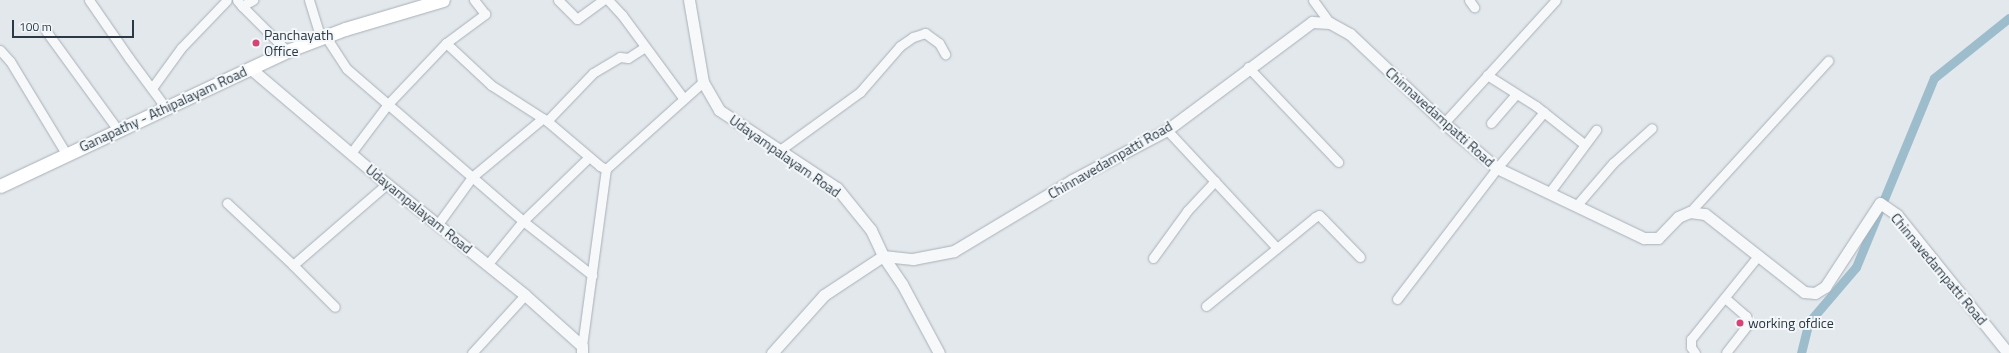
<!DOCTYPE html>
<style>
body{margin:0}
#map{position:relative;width:2009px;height:353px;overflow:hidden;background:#e3e8ec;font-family:"Titillium Web",sans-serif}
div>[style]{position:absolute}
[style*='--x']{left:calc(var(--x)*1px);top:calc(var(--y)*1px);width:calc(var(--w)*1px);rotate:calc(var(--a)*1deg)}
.canal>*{height:9px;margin:-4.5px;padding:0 4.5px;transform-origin:4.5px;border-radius:4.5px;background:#9dbdcd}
.roads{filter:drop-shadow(0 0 1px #a8b0b7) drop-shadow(0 0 1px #a8b0b7)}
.minor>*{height:9px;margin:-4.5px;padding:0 4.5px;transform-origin:4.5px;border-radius:4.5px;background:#f6f8fa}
.tertiary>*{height:11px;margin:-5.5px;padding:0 5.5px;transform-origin:5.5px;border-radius:5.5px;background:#f6f8fa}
.secondary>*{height:13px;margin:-6.5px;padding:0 6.5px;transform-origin:6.5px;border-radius:6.5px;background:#fff}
.dots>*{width:11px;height:11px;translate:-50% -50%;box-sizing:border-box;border:2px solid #f3f7f9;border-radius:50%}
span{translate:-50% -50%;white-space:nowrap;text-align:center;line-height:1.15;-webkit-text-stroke:4px #f3f7f9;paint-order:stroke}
.poi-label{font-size:14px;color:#2a3945}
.left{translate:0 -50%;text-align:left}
.street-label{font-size:14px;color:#2a3945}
.scale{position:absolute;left:12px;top:20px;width:122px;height:18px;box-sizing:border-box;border:2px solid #2a3945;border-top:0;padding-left:5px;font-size:12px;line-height:14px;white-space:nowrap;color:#2a3945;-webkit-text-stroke:3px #f3f7f9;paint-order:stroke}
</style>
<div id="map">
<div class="canal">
<div style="--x:1801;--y:353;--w:32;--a:-76"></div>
<div style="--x:1809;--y:322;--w:72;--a:-49.5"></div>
<div style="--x:1856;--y:267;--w:204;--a:-67.6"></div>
<div style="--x:1934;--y:78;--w:96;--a:-38.7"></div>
</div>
<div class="roads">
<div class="minor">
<div style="--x:89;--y:0;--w:70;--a:55.4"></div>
<div style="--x:129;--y:58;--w:62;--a:53.5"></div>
<div style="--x:237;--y:0;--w:8;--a:50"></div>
<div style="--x:242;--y:6;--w:13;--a:-29"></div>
<div style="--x:309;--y:0;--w:41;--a:72.9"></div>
<div style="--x:558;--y:0;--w:27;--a:45"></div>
<div style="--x:577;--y:19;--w:32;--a:-36"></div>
<div style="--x:608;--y:0;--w:21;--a:47"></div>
<div style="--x:622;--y:15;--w:104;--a:53.6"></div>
<div style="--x:1313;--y:0;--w:29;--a:54"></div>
<div style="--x:1469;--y:0;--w:9;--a:54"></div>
<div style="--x:242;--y:6;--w:64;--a:45"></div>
<div style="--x:46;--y:31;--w:122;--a:54"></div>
<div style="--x:326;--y:37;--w:38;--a:57"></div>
<div style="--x:347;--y:69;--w:233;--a:40.8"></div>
<div style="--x:523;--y:221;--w:88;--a:38"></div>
<div style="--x:446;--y:43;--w:62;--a:43"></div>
<div style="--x:491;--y:85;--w:67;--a:32.7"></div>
<div style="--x:547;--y:121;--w:70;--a:40.3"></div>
<div style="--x:600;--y:166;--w:7;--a:27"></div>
<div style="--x:0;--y:50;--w:15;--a:48"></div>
<div style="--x:10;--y:61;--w:110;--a:58.8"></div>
<div style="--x:1248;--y:67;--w:131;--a:46.5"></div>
<div style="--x:1487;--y:75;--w:58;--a:32.3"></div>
<div style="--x:1536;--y:106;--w:61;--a:38.4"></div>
<div style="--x:152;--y:88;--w:49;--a:-54.1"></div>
<div style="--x:181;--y:48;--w:66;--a:-46.2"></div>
<div style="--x:547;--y:121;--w:66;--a:-46.2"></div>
<div style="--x:593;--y:73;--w:31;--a:-31"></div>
<div style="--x:620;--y:57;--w:8;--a:7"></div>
<div style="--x:628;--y:58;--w:20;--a:-33"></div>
<div style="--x:1444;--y:123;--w:166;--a:-47.7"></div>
<div style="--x:1491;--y:123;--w:37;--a:-49"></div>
<div style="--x:1167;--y:130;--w:161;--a:47"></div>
<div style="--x:780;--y:150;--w:99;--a:-35.9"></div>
<div style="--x:860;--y:92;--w:61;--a:-49"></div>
<div style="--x:900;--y:46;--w:16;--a:-35"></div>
<div style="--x:913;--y:37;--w:13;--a:-18"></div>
<div style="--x:925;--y:33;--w:17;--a:36"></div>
<div style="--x:939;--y:43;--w:13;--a:61"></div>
<div style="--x:351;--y:153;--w:61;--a:-52.9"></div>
<div style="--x:388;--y:104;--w:84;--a:-46.4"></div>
<div style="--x:446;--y:43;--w:49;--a:-36.6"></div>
<div style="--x:485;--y:14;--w:18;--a:-128"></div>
<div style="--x:1549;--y:193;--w:79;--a:-53.3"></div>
<div style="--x:227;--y:203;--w:91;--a:43.2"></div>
<div style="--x:293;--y:265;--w:124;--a:-40.8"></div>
<div style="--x:1576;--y:206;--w:57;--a:-49.3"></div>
<div style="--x:1613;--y:163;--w:52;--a:-41.9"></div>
<div style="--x:1690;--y:212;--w:205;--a:-47.6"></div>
<div style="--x:438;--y:224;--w:58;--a:-54.1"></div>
<div style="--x:472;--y:177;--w:92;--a:-39.7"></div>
<div style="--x:1153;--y:258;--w:58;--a:-54.1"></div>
<div style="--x:1187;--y:211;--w:41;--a:-47"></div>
<div style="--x:293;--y:265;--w:59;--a:45"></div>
<div style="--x:487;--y:265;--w:57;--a:-50.7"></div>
<div style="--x:523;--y:221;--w:92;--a:-44.1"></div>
<div style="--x:1725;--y:298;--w:28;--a:41"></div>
<div style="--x:1746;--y:316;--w:8;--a:67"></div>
<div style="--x:1749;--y:323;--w:37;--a:128"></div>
<div style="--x:1397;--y:299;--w:165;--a:-52.6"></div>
<div style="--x:1497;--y:168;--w:73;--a:-50"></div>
<div style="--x:1206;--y:306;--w:141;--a:-39.2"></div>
<div style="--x:1315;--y:217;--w:4;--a:-27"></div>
<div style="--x:1319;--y:215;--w:6;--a:45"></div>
<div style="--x:1323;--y:219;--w:53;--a:45.8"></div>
<div style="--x:582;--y:346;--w:179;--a:-82.3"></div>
<div style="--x:606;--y:169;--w:130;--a:-41.9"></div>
<div style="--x:472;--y:353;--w:79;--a:-47.6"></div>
<div style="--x:1695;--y:353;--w:7;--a:-124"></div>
<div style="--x:1691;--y:347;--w:8;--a:-90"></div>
<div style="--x:1691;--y:339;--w:107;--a:-51.1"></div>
</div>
<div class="tertiary">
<div style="--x:689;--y:0;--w:83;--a:80.3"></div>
<div style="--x:703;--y:82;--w:32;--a:60"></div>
<div style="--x:719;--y:110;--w:141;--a:33.5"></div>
<div style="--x:837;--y:188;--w:54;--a:51"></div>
<div style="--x:871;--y:230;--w:29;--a:65"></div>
<div style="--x:883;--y:256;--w:71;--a:146.5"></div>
<div style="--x:824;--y:295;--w:78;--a:131.9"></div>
<div style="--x:250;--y:68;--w:180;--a:40.3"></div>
<div style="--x:387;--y:184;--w:177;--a:38.8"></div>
<div style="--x:525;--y:295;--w:76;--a:41.8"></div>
<div style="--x:582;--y:346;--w:7;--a:90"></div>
<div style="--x:883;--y:256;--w:30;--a:6"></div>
<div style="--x:913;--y:259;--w:42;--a:-11"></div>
<div style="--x:954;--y:251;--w:138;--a:-31"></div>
<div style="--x:1072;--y:180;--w:107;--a:-27.8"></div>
<div style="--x:1167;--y:130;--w:181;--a:-36.7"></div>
<div style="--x:1312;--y:22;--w:18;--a:3"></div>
<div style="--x:1330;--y:23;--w:23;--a:29"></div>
<div style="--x:1350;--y:34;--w:129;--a:43.4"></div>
<div style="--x:1444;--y:123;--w:70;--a:40.3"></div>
<div style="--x:1497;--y:168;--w:163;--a:25.5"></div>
<div style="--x:1644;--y:238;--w:14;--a:0"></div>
<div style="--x:1658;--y:238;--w:29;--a:-46"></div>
<div style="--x:1678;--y:217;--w:13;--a:-23"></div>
<div style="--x:1690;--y:212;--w:15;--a:8"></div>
<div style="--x:1705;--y:214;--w:126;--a:38.2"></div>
<div style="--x:1804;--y:292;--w:11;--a:5"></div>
<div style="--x:1815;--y:293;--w:12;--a:-31"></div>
<div style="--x:1825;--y:287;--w:100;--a:-56.8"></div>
<div style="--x:1880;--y:203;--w:21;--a:35"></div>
<div style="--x:1897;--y:215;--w:177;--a:51.2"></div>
<div style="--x:883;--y:256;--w:34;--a:56"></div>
<div style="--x:902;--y:284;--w:78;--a:61.8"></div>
</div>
<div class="secondary">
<div style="--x:0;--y:186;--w:317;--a:-25.2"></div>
<div style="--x:287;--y:51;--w:62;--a:-20.8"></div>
<div style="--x:345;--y:29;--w:102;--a:-16.5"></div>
</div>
</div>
<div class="dots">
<div style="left:256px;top:43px;background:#d54475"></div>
<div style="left:1740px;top:323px;background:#d54475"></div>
</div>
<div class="poi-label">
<span class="left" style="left:264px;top:43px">Panchayath<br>Office</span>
<span class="left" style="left:1748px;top:323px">working ofdice</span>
</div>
<div class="street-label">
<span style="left:163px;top:109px;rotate:-25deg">Ganapathy - Athipalayam Road</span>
<span style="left:1440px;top:117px;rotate:42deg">Chinnavedampatti Road</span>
<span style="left:785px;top:156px;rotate:35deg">Udayampalayam Road</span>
<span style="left:1110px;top:160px;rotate:-30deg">Chinnavedampatti Road</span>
<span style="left:419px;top:209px;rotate:39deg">Udayampalayam Road</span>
<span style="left:1939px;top:269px;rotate:50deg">Chinnavedampatti Road</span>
</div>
<div class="scale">100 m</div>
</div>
